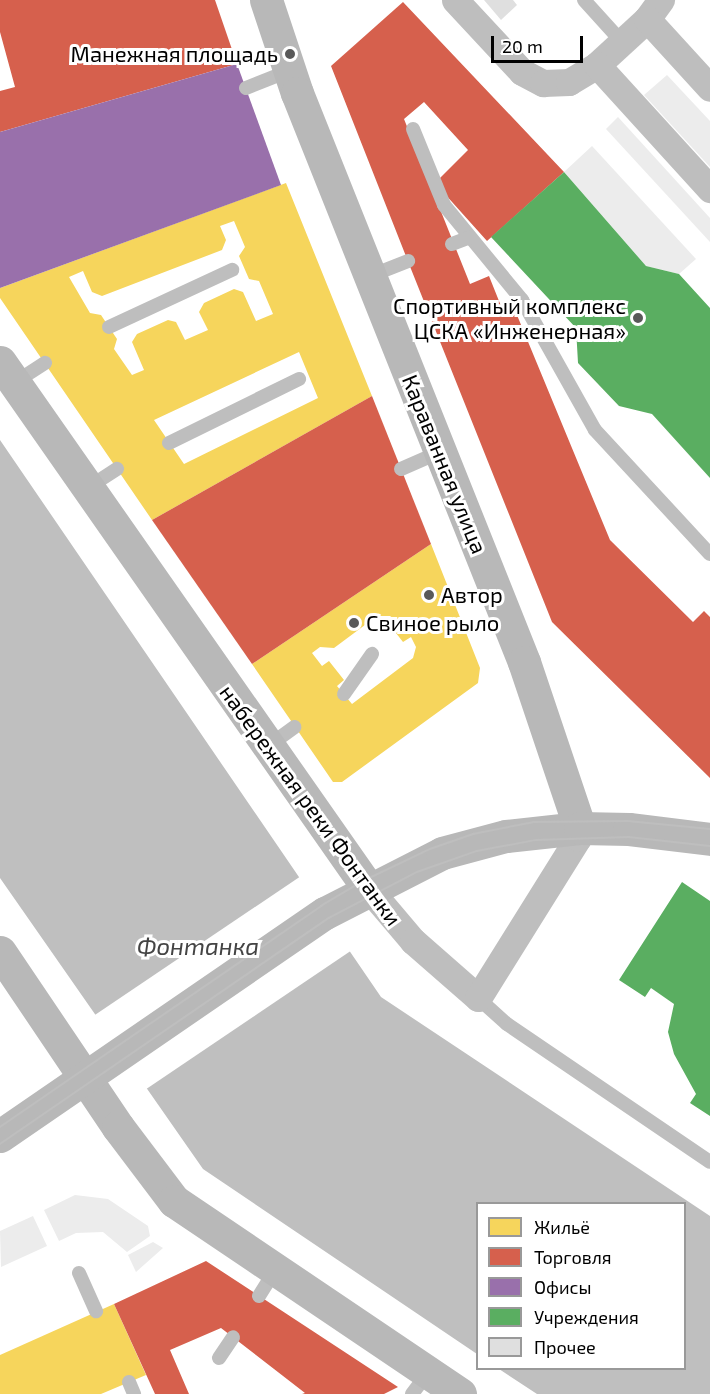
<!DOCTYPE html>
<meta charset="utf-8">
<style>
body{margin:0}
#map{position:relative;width:710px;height:1394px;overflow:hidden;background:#fff;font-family:"Exo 2",sans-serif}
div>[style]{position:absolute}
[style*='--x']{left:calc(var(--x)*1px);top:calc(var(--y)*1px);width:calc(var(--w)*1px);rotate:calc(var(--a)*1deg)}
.green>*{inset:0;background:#ececec}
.water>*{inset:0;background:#bfbfbf}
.pier>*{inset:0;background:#fff;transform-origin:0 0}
.homes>*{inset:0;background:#f6d55c}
.shops>*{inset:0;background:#d6604d}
.offices>*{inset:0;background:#9970ab}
.public>*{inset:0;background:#5aae61}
.building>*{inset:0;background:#dfdfdf}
.lane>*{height:14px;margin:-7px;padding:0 7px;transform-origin:7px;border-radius:7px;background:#bebebe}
.street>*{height:27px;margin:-13.5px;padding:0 13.5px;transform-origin:13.5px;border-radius:13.5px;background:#bebebe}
.secondary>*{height:33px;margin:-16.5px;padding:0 16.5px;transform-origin:16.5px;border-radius:16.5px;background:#b8b8b8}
.tram>*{height:1.5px;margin:-0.75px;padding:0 0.75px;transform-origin:0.75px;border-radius:0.75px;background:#bebebe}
.dots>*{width:16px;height:16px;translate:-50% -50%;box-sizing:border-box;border:3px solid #fff;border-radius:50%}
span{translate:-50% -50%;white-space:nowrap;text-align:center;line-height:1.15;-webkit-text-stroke:6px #fff;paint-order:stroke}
.poi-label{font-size:22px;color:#000}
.right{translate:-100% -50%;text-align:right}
.left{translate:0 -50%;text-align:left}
.street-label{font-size:22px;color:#000}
.water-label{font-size:24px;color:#444;font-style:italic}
.legend{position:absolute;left:476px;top:1202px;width:210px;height:168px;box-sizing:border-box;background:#fff;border:2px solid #999;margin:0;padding:8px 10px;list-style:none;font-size:18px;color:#000}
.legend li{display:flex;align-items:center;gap:12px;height:30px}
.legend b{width:30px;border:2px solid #999}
.scale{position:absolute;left:491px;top:36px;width:92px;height:27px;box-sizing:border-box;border:3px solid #000;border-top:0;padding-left:8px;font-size:18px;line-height:21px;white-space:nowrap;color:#000;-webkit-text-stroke:4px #fff;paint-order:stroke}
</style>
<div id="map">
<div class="green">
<div style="clip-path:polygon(667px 75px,710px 121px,710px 167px,644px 95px)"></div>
<div style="clip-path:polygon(618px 117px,710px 218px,710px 242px,606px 129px)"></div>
<div style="clip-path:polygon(592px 146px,696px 259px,679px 274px,646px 266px,564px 172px)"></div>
<div style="clip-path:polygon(75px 1195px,108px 1199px,148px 1226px,150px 1236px,127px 1252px,103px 1232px,76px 1233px,59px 1241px,44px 1210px)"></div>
<div style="clip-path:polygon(33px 1216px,47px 1246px,1px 1267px,0 1231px)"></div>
<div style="clip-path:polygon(153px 1242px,163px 1248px,136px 1272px,128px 1255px)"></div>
</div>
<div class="water">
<div style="clip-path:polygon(0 440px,381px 997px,710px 1216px,710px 1394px,537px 1394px,499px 1369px,684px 1368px,684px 1204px,478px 1204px,477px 1354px,203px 1169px,0 878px)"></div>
</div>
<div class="pier">
<div style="left:301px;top:876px;width:90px;height:250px;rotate:56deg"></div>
</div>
<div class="homes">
<div style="clip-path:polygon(evenodd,286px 183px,372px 396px,152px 520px,0 298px,0 288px,286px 183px,234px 221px,245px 247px,239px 256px,249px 279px,259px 281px,273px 314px,256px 321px,243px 292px,234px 289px,204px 303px,199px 312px,208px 330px,185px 340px,176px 322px,168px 320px,137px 334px,132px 342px,144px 370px,132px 375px,114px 349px,117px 339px,101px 315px,90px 313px,69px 277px,83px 271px,92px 292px,102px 296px,222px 250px,226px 240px,220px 226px,234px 221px,286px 183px,299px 352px,318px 398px,184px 464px,154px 420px,299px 352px)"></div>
<div style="clip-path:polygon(evenodd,431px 544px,480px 668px,478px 683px,342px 782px,333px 782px,252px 664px,431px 544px,377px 616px,390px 616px,400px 623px,392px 628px,403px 642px,411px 637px,416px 647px,413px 658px,352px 704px,337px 686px,344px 680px,329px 661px,322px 666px,312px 653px,320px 647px,334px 648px,377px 616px)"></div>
<div style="clip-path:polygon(114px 1304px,146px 1375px,101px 1394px,0 1394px,0 1355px)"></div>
</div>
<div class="shops">
<div style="clip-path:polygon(0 0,215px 0,237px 64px,0 132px,0 91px,15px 87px,0 32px)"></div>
<div style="clip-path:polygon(403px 2px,564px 172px,487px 241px,444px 193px,438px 180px,468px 150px,424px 102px,404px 119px,470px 284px,489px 276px,501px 306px,512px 303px,610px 540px,693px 622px,704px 611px,710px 617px,710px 778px,552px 622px,411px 269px,331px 66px)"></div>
<div style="clip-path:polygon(372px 396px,431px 544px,252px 664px,152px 520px)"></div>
<div style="clip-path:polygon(206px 1261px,398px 1387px,384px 1394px,302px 1394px,305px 1393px,221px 1328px,170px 1350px,189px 1394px,155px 1394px,114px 1304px)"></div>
</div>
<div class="offices">
<div style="clip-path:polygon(237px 64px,281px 185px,0 288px,0 132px)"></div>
</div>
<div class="public">
<div style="clip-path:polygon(564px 172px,646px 266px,679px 274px,710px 308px,710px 478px,652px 414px,619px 406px,578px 363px,576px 328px,491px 237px)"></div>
<div style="clip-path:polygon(682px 882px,710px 901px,710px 1116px,690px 1103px,696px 1094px,674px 1054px,668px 1032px,674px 1004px,651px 988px,645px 997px,619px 980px)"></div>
</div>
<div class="building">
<div style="clip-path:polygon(484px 0,513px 0,517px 5px,501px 20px)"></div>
</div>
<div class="lane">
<div style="--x:584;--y:0;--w:57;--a:47.9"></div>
<div style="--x:246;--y:88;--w:46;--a:-21.6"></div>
<div style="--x:413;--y:129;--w:82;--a:67.8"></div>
<div style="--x:444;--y:205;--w:123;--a:50.6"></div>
<div style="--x:522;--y:300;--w:149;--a:60.7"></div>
<div style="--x:595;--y:430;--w:169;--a:47.2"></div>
<div style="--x:452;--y:244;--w:19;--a:-21"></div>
<div style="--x:370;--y:276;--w:41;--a:-21.5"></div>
<div style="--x:109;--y:327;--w:136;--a:-24.9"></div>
<div style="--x:14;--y:383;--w:37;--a:-33"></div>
<div style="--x:169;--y:443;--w:145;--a:-26.2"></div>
<div style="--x:401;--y:469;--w:43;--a:-23.6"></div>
<div style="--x:86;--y:489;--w:37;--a:-33"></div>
<div style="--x:344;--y:694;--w:49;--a:-55"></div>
<div style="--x:267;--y:747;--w:34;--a:-36"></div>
<div style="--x:478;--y:998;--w:39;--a:42"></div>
<div style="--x:507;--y:1024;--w:245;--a:34.2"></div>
<div style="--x:79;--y:1273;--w:42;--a:65.9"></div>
<div style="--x:259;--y:1296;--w:31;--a:-58"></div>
<div style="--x:219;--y:1358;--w:25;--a:-56"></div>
<div style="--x:129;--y:1382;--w:13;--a:67"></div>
<div style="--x:412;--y:1394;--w:26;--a:-53"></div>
</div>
<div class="street">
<div style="--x:455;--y:0;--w:98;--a:47.1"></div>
<div style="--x:522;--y:72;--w:24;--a:28"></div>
<div style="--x:543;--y:83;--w:26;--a:-2"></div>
<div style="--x:569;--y:82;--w:33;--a:-31"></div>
<div style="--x:597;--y:65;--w:68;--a:-42.6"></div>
<div style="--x:647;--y:19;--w:24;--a:-54"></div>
<div style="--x:647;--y:19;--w:93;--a:47.6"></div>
<div style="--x:597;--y:65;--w:168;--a:47.7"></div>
<div style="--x:368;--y:888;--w:70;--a:49.7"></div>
<div style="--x:413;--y:941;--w:86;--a:41.2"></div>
<div style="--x:478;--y:998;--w:189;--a:-58"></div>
<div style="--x:578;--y:838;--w:10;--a:-79"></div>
</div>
<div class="secondary">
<div style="--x:266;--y:0;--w:98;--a:71.6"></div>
<div style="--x:297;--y:93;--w:613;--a:68.25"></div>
<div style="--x:524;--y:662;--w:175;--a:71.4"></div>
<div style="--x:0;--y:362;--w:642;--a:55.02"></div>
<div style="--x:0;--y:952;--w:211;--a:56"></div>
<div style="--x:118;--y:1127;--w:93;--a:52.9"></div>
<div style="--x:174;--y:1201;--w:345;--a:34"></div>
<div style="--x:0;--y:1136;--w:394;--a:-34.5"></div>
<div style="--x:325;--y:913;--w:131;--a:-27.1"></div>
<div style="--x:442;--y:853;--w:66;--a:-14.9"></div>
<div style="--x:506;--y:836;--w:74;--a:-6.2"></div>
<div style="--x:580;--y:828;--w:49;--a:1.2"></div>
<div style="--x:629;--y:829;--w:82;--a:7"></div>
</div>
<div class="tram">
<div style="--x:0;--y:1127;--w:390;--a:-34.5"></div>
<div style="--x:321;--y:906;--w:49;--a:-30.8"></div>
<div style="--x:363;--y:881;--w:74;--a:-25.5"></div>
<div style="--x:430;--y:849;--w:46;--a:-19.2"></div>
<div style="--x:473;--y:834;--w:62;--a:-11.1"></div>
<div style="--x:534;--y:822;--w:94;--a:-0.6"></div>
<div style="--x:628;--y:821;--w:82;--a:5.6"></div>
<div style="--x:0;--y:1144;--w:399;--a:-34.5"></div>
<div style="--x:329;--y:918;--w:99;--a:-27.6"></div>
<div style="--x:417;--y:872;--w:64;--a:-19.3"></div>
<div style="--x:477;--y:851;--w:60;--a:-10.6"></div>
<div style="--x:536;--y:840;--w:93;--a:-1.8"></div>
<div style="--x:629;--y:837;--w:81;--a:6.3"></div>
</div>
<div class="dots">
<div style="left:290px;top:54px;background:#595959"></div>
<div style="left:638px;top:318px;background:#595959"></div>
<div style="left:429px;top:595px;background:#595959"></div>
<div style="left:354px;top:623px;background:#595959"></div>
</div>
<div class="poi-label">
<span class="right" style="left:278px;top:54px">Манежная площадь</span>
<span class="right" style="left:626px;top:318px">Спортивный комплекс<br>ЦСКА «Инженерная»</span>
<span class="left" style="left:441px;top:595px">Автор</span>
<span class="left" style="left:366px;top:623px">Свиное рыло</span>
</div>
<div class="street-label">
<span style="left:445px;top:464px;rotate:68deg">Караванная улица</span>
<span style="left:311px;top:805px;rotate:54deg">набережная реки Фонтанки</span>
</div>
<div class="water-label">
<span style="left:198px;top:946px">Фонтанка</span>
</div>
<ul class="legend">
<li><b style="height:16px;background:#f6d55c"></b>Жильё</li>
<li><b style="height:16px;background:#d6604d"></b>Торговля</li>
<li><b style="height:16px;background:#9970ab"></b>Офисы</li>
<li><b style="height:16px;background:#5aae61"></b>Учреждения</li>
<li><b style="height:16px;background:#dfdfdf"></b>Прочее</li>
</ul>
<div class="scale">20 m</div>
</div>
